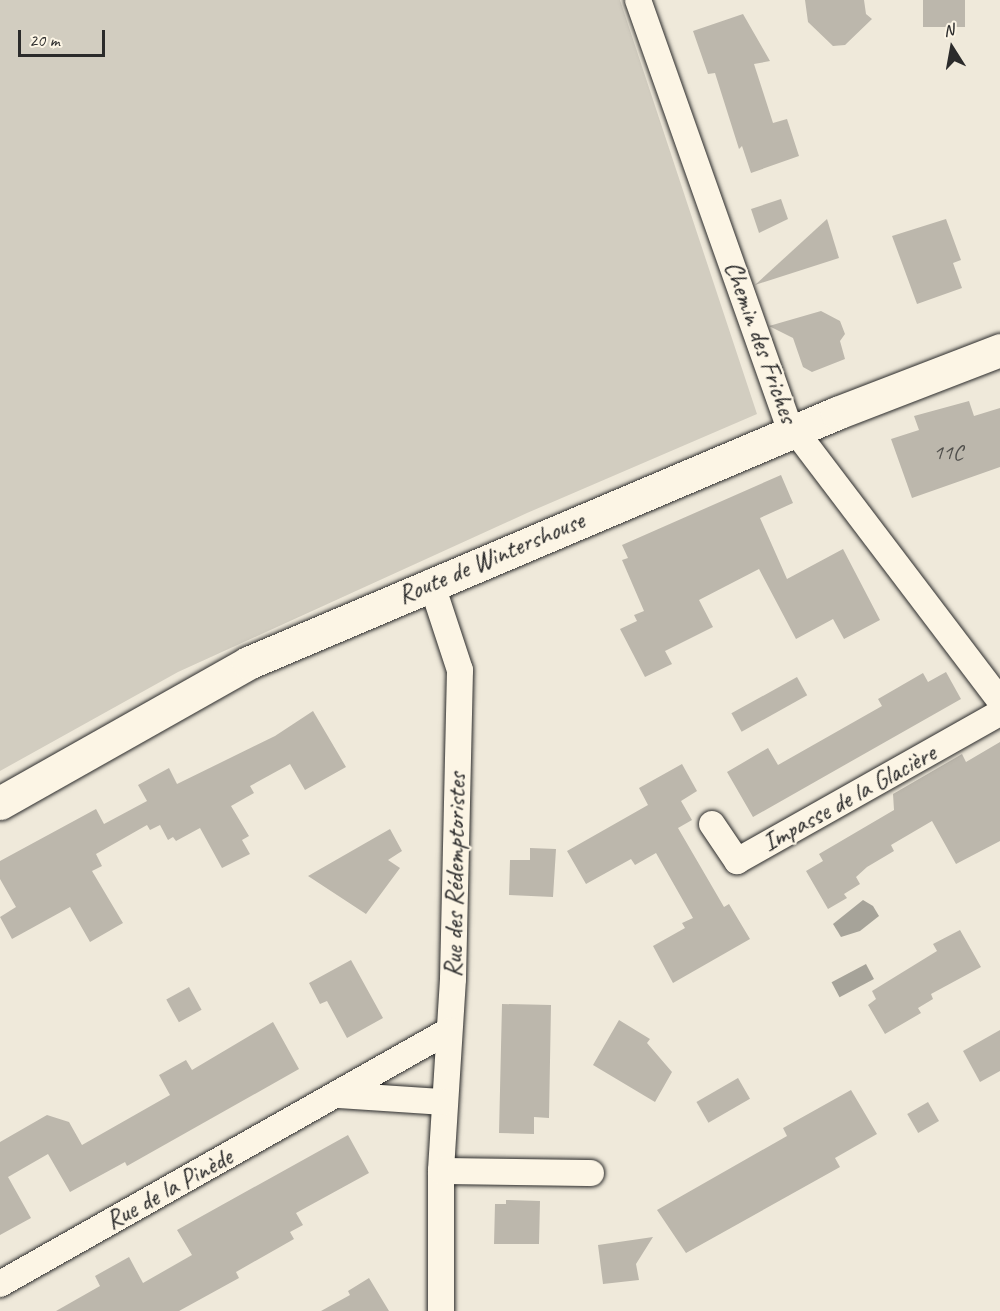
<!DOCTYPE html>
<meta charset="utf-8">
<style>
body{margin:0}
#map{position:relative;width:1000px;height:1311px;overflow:hidden;background:#efe9da;font-family:Caveat,sans-serif}
div>[style]{position:absolute}
[style*='--x']{left:calc(var(--x)*1px);top:calc(var(--y)*1px);width:calc(var(--w)*1px);rotate:calc(var(--a)*1deg)}
.green>*{inset:0;background:#d2cdc0}
.water>*{inset:0;background:#a6a399;transform-origin:0 0}
.building>*{inset:0;background:#bcb7ac;transform-origin:0 0}
.roads{filter:drop-shadow(0 0 2px #2b2b2b) drop-shadow(0 0 2px #2b2b2b)}
.street>*{height:26px;margin:-13px;padding:0 13px;transform-origin:13px;border-radius:13px;background:#fcf5e5}
.secondary>*{height:33px;margin:-16.5px;padding:0 16.5px;transform-origin:16.5px;border-radius:16.5px;background:#fcf5e5}
span{translate:-50% -50%;white-space:nowrap;text-align:center;line-height:1.15;-webkit-text-stroke:4.5px #fcf5e5;paint-order:stroke}
.number-label{font-size:22px;color:#4f4e4b}
.number-label span{-webkit-text-stroke-width:0}
.street-label{font-size:26px;color:#2b2b2b}
.north{position:absolute;left:922px;top:18px;width:60px;height:60px;-webkit-text-stroke:4px #fcf5e5;paint-order:stroke;rotate:349deg;font-size:16px;font-weight:700;line-height:24px;text-align:center;color:#2b2b2b}
.north::after{content:'';display:block;margin:auto;width:21px;height:27px;background:#2b2b2b;clip-path:polygon(50% 0,100% 100%,50% 72%,0 100%)}
.scale{position:absolute;left:18px;top:30px;width:87px;height:27px;box-sizing:border-box;border:3px solid #2b2b2b;border-top:0;padding-left:8px;font-size:18px;line-height:21px;white-space:nowrap;color:#2b2b2b;-webkit-text-stroke:4px #fcf5e5;paint-order:stroke}
</style>
<div id="map">
<div class="green">
<div style="clip-path:polygon(0 0,620px 0,757px 414px,527px 513px,178px 672px,0 771px)"></div>
</div>
<div class="water">
<div style="clip-path:polygon(863px 900px,873px 906px,879px 916px,860px 931px,841px 937px,833px 924px)"></div>
<div style="left:866px;top:964px;width:17px;height:39px;rotate:62deg"></div>
</div>
<div class="building">
<div style="clip-path:polygon(805px 0,864px 0,866px 14px,872px 19px,845px 45px,833px 46px,808px 22px)"></div>
<div style="left:923px;top:0;width:42px;height:27px"></div>
<div style="clip-path:polygon(743px 14px,770px 61px,754px 64px,773px 123px,787px 119px,799px 156px,751px 173px,742px 146px,739px 149px,715px 73px,708px 74px,693px 31px)"></div>
<div style="clip-path:polygon(781px 199px,788px 219px,759px 233px,751px 209px)"></div>
<div style="clip-path:polygon(827px 219px,839px 258px,755px 285px)"></div>
<div style="clip-path:polygon(946px 219px,961px 260px,953px 263px,962px 288px,917px 304px,892px 236px)"></div>
<div style="clip-path:polygon(821px 311px,840px 321px,845px 334px,840px 341px,845px 359px,812px 372px,803px 367px,793px 338px,769px 326px)"></div>
<div style="clip-path:polygon(969px 401px,974px 416px,1000px 408px,1000px 467px,912px 498px,891px 439px,919px 430px,914px 416px)"></div>
<div style="clip-path:polygon(781px 475px,793px 503px,760px 518px,787px 579px,843px 549px,880px 620px,844px 639px,833px 619px,796px 639px,759px 569px,699px 600px,713px 627px,665px 651px,672px 664px,645px 677px,620px 629px,637px 621px,634px 615px,644px 611px,622px 560px,628px 558px,622px 545px)"></div>
<div style="clip-path:polygon(946px 672px,961px 699px,753px 817px,727px 772px,768px 748px,778px 765px,882px 706px,878px 699px,923px 673px,928px 682px)"></div>
<div style="left:797px;top:677px;width:21px;height:75px;rotate:61deg"></div>
<div style="clip-path:polygon(313px 711px,346px 767px,305px 790px,290px 764px,250px 786px,254px 793px,231px 806px,249px 836px,242px 840px,250px 854px,222px 868px,200px 828px,176px 841px,173px 837px,168px 840px,160px 825px,150px 830px,147px 825px,96px 854px,102px 866px,92px 871px,123px 923px,90px 942px,70px 907px,12px 939px,0 917px,16px 907px,0 879px,0 861px,96px 809px,104px 824px,147px 801px,138px 785px,169px 768px,177px 784px,275px 736px)"></div>
<div style="clip-path:polygon(1000px 742px,1000px 841px,956px 864px,932px 821px,891px 845px,894px 851px,867px 867px,856px 877px,860px 884px,844px 894px,847px 898px,828px 909px,806px 871px,823px 861px,819px 854px,894px 810px,893px 794px,962px 754px,966px 762px)"></div>
<div style="clip-path:polygon(682px 764px,697px 791px,681px 801px,692px 820px,678px 828px,724px 907px,729px 904px,750px 939px,673px 983px,653px 946px,685px 928px,682px 923px,693px 918px,656px 853px,635px 865px,631px 859px,586px 884px,567px 851px,648px 805px,639px 788px)"></div>
<div style="clip-path:polygon(390px 829px,402px 851px,388px 860px,400px 868px,366px 914px,308px 876px)"></div>
<div style="clip-path:polygon(530px 848px,556px 849px,553px 897px,509px 895px,510px 860px,530px 860px)"></div>
<div style="clip-path:polygon(960px 930px,981px 967px,931px 994px,933px 999px,918px 1008px,921px 1013px,885px 1034px,868px 1005px,876px 999px,872px 991px,937px 951px,933px 944px)"></div>
<div style="clip-path:polygon(351px 960px,383px 1018px,347px 1038px,327px 1001px,320px 1004px,309px 983px)"></div>
<div style="left:189px;top:987px;width:26px;height:26px;rotate:61deg"></div>
<div style="clip-path:polygon(502px 1004px,551px 1005px,549px 1118px,534px 1117px,534px 1134px,499px 1133px)"></div>
<div style="clip-path:polygon(619px 1020px,650px 1039px,647px 1043px,672px 1072px,655px 1102px,593px 1065px)"></div>
<div style="clip-path:polygon(273px 1022px,299px 1069px,127px 1166px,125px 1162px,70px 1192px,48px 1154px,8px 1177px,31px 1218px,0 1235px,0 1142px,47px 1115px,69px 1122px,82px 1145px,170px 1095px,159px 1075px,186px 1060px,192px 1070px)"></div>
<div style="clip-path:polygon(1000px 1030px,1000px 1071px,980px 1082px,963px 1051px)"></div>
<div style="left:738px;top:1078px;width:24px;height:48px;rotate:60deg"></div>
<div style="clip-path:polygon(851px 1090px,877px 1134px,835px 1158px,840px 1167px,686px 1253px,657px 1210px,787px 1136px,783px 1128px)"></div>
<div style="left:928px;top:1102px;width:22px;height:24px;rotate:60deg"></div>
<div style="clip-path:polygon(348px 1135px,369px 1173px,296px 1213px,303px 1225px,290px 1232px,294px 1239px,236px 1272px,239px 1278px,179px 1311px,56px 1311px,100px 1286px,95px 1276px,129px 1257px,143px 1283px,192px 1255px,177px 1230px)"></div>
<div style="clip-path:polygon(506px 1200px,540px 1201px,539px 1244px,494px 1244px,495px 1204px,506px 1204px)"></div>
<div style="clip-path:polygon(653px 1237px,636px 1264px,639px 1280px,603px 1284px,598px 1245px)"></div>
<div style="clip-path:polygon(369px 1278px,389px 1311px,321px 1311px,350px 1295px,348px 1291px)"></div>
</div>
<div class="roads">
<div class="street">
<div style="--x:638;--y:0;--w:446;--a:70.5"></div>
<div style="--x:787;--y:420;--w:353;--a:52.8"></div>
<div style="--x:431;--y:582;--w:93;--a:71.8"></div>
<div style="--x:460;--y:670;--w:309;--a:91.3"></div>
<div style="--x:453;--y:979;--w:192;--a:93.6"></div>
<div style="--x:441;--y:1171;--w:140;--a:90"></div>
<div style="--x:712;--y:824;--w:45;--a:56"></div>
<div style="--x:737;--y:861;--w:302;--a:-29.4"></div>
<div style="--x:337;--y:1095;--w:106;--a:3.8"></div>
<div style="--x:441;--y:1171;--w:150;--a:0.8"></div>
<div style="--x:0;--y:1284;--w:515;--a:-29.45"></div>
</div>
<div class="secondary">
<div style="--x:0;--y:803;--w:285;--a:-29.4"></div>
<div style="--x:248;--y:663;--w:640;--a:-23"></div>
<div style="--x:837;--y:413;--w:175;--a:-21.1"></div>
</div>
</div>
<div class="number-label">
<span style="left:948px;top:453px">11C</span>
</div>
<div class="street-label">
<span style="left:761px;top:342px;rotate:70deg">Chemin des Friches</span>
<span style="left:491px;top:558px;rotate:-23deg">Route de Wintershouse</span>
<span style="left:849px;top:798px;rotate:-29deg">Impasse de la Glacière</span>
<span style="left:455px;top:875px;rotate:-89deg">Rue des Rédemptoristes</span>
<span style="left:169px;top:1189px;rotate:-29deg">Rue de la Pinède</span>
</div>
<div class="north">N</div>
<div class="scale">20 m</div>
</div>
